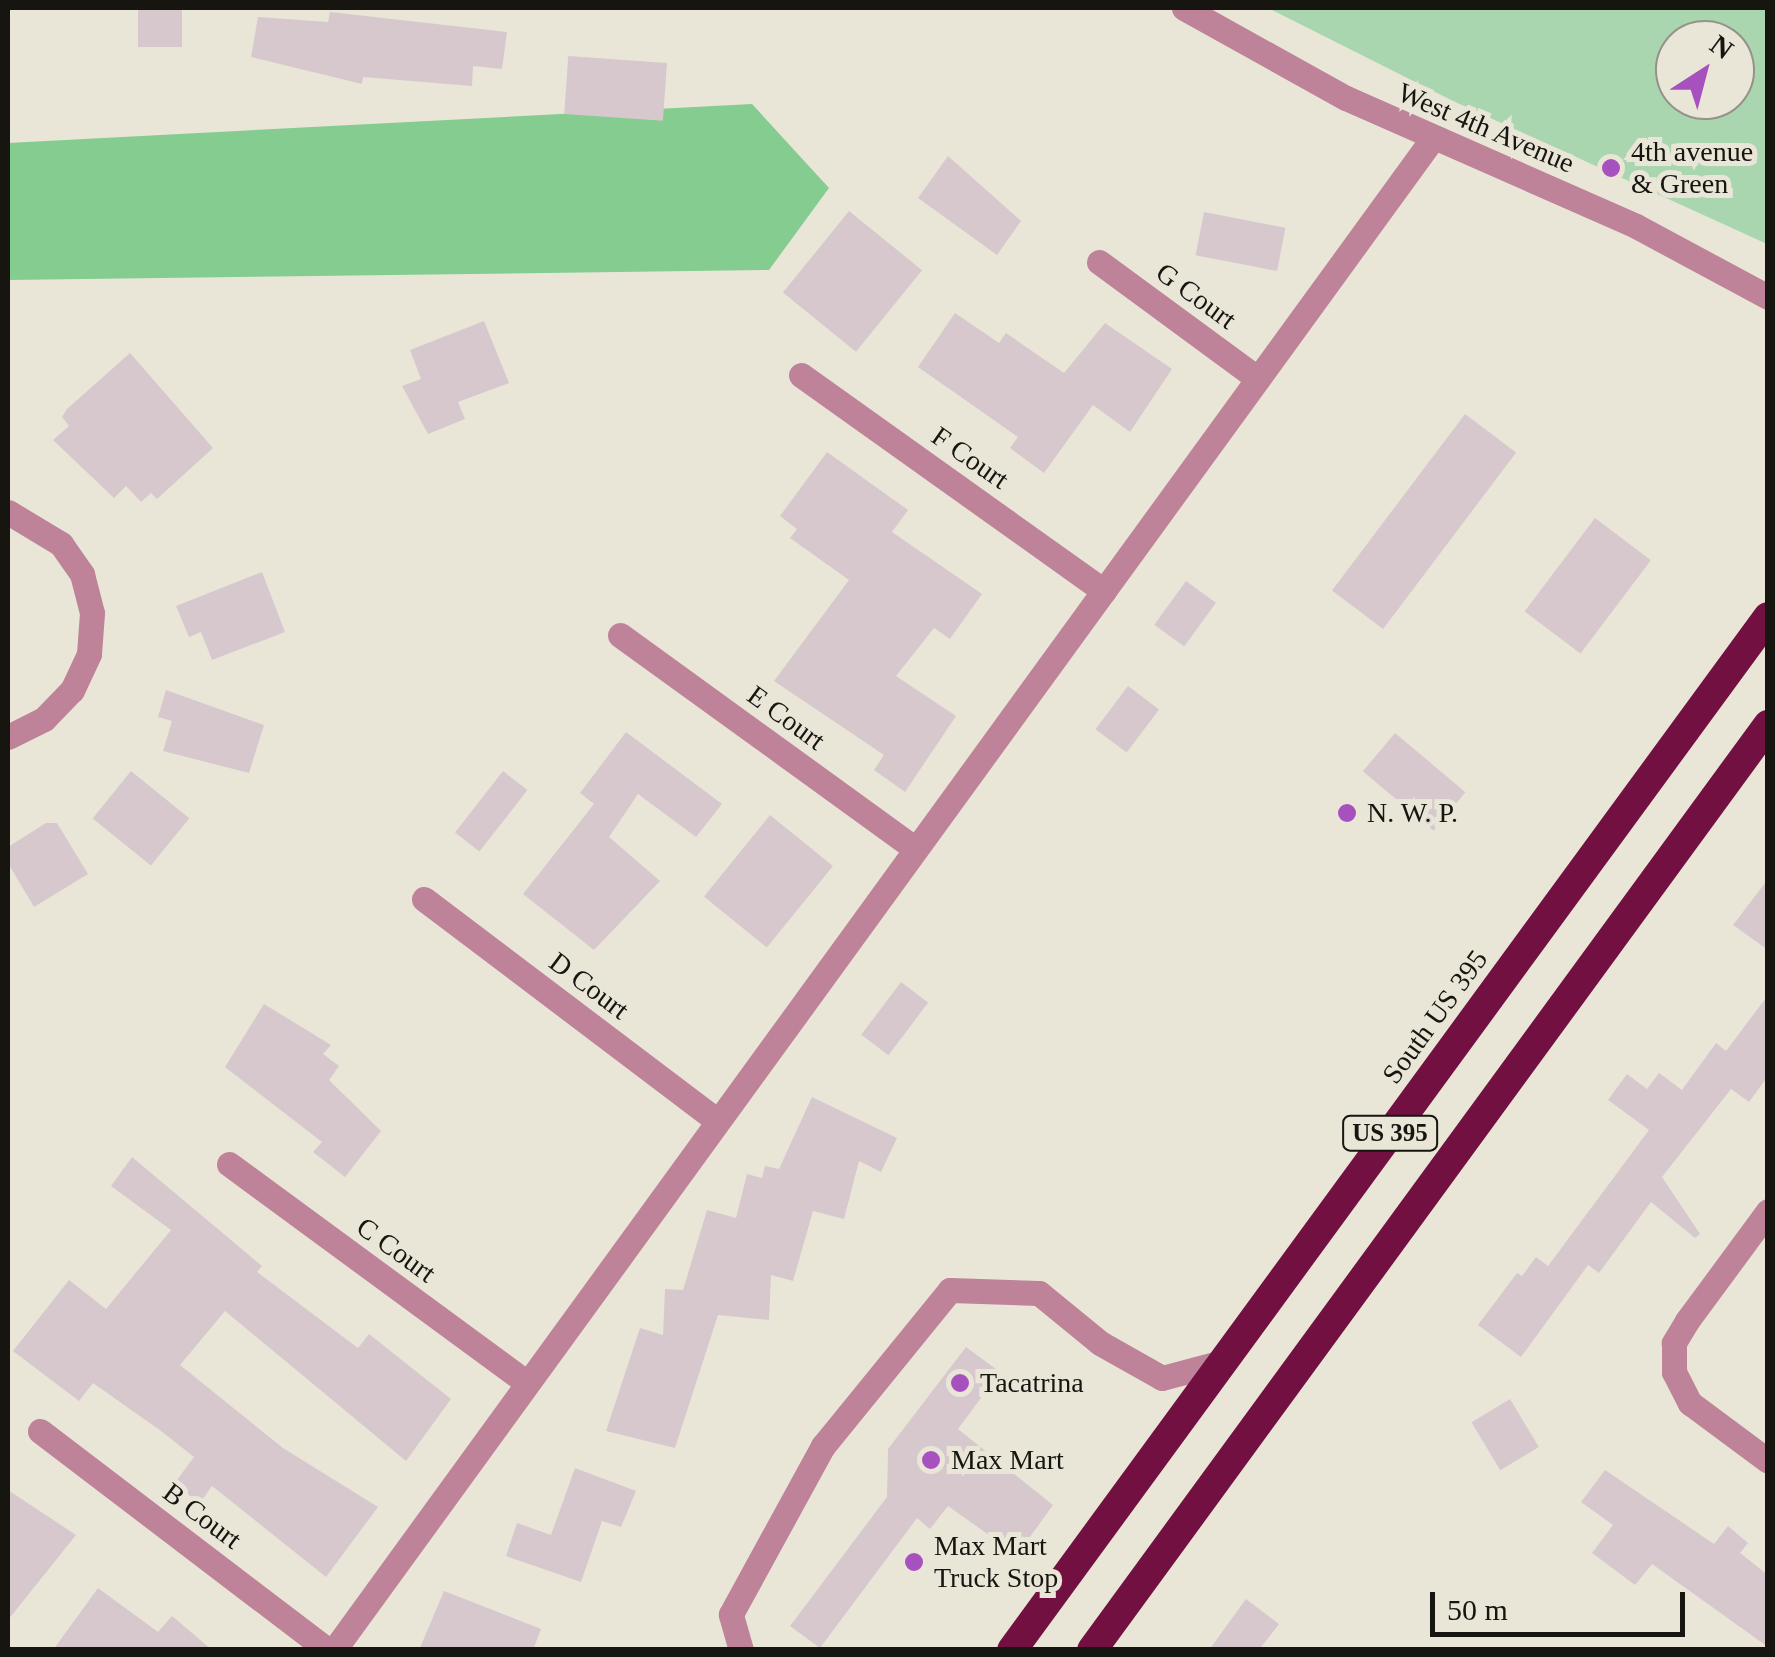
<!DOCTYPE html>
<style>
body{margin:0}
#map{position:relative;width:1775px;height:1657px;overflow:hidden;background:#e9e6d8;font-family:Georgia,serif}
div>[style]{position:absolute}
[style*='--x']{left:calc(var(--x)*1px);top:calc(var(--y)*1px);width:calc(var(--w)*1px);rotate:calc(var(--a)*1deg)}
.green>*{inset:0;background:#a9d6ae}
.forest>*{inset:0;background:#84cc8f}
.building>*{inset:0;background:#d7c8ce;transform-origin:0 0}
.minor>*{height:25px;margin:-12.5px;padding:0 12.5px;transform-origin:12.5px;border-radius:12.5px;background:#be8398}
.highway>*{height:30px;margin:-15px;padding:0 15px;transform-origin:15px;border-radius:15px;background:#731042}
.dots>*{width:28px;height:28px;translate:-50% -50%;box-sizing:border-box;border:5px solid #e9e6d8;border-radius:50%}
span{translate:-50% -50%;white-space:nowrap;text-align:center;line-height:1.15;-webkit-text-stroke:10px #e9e6d8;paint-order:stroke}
.shield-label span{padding:2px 8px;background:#e9e6d8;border:2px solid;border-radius:8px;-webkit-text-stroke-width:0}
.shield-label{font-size:25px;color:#161510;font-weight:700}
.street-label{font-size:28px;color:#161510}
.poi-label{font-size:28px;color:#161510}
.left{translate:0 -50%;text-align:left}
.frame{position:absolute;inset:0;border:10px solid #161510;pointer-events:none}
.north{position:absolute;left:1655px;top:20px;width:100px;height:100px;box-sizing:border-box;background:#e9e6d8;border:2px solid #959288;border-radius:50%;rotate:36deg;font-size:28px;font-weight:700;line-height:40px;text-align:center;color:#161510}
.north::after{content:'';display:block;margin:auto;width:35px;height:45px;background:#a751bf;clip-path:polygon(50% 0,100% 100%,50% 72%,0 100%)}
.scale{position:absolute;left:1430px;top:1592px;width:255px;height:45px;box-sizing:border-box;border:5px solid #161510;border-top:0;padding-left:12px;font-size:30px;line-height:35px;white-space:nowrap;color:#161510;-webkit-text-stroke:8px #e9e6d8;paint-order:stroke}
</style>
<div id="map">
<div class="green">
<div style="clip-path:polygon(evenodd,1268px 8px,1767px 8px,1767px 244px,1453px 101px,1268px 8px,1675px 40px,1735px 40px,1735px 100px,1675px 100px,1675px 40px)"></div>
</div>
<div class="forest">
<div style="clip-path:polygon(752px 104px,829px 188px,769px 270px,8px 280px,8px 143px)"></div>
</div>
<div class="building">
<div style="left:138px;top:8px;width:44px;height:39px"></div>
<div style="clip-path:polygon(330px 12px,507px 32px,502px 69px,473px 66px,472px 86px,363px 77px,362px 84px,251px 57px,258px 17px,328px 22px)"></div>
<div style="left:667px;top:63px;width:58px;height:99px;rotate:94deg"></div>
<div style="clip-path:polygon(948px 156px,1021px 221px,997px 255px,918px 198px)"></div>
<div style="left:849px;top:211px;width:94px;height:105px;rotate:39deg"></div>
<div style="left:1204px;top:212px;width:83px;height:44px;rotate:11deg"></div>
<div style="clip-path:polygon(955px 313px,999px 343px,1006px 333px,1064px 373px,1105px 323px,1172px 369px,1130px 432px,1093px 405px,1044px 473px,1010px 448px,1018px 437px,918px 367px)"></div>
<div style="clip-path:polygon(484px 321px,509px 383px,458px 402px,465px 419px,428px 434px,402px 386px,421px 379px,410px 350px)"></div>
<div style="clip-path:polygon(130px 353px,213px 448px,157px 499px,151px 493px,141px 502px,126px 486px,114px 498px,53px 440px,69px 426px,62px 417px,67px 409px)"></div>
<div style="left:1465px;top:414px;width:64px;height:221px;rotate:37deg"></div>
<div style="clip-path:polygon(827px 452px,908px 510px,892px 532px,982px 594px,950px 639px,934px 628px,896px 676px,956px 716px,905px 792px,874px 770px,884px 755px,774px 681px,849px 580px,790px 538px,797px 529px,780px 516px)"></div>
<div style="left:1595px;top:518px;width:70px;height:117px;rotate:37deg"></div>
<div style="clip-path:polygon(262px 572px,285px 632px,212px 660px,201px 632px,189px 637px,176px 606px)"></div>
<div style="left:1186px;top:581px;width:37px;height:54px;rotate:36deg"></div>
<div style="left:1128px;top:686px;width:39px;height:54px;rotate:37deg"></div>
<div style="clip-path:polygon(166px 690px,264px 725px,249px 773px,163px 751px,172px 721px,158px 717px)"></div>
<div style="clip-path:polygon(626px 732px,722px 804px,696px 837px,638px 794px,609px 837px,660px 881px,594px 950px,523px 894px,594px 804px,580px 793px)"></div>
<div style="left:1395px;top:733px;width:92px;height:50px;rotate:40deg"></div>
<div style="left:131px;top:771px;width:75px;height:61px;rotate:39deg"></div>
<div style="left:503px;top:771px;width:31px;height:78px;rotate:38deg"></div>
<div style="left:770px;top:815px;width:81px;height:105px;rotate:39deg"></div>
<div style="clip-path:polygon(46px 823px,57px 823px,88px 874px,34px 907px,8px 863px,8px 847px)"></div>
<div style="clip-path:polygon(1768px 879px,1768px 950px,1733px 925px)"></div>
<div style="left:901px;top:982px;width:34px;height:66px;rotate:37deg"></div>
<div style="clip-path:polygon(1768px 995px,1768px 1076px,1749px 1102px,1731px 1089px,1662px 1177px,1700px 1234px,1695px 1238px,1651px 1202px,1599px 1273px,1588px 1265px,1521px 1357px,1478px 1325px,1517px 1273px,1522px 1276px,1536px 1257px,1548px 1266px,1649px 1130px,1608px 1100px,1627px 1074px,1647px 1089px,1659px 1073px,1682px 1090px,1716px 1043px,1726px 1051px)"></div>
<div style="clip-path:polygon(264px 1004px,331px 1045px,323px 1054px,339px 1066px,329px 1080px,381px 1131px,345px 1177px,313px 1152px,322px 1142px,225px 1067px)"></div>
<div style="clip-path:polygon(812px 1097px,897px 1138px,881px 1172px,859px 1161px,844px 1219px,813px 1211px,793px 1281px,771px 1275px,769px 1320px,718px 1315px,675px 1448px,606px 1431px,640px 1328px,663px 1335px,665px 1289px,683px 1290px,707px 1210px,736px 1218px,747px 1174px,762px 1178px,765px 1166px,779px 1169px)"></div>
<div style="clip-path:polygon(132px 1157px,262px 1266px,257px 1272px,358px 1348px,369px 1334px,451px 1399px,406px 1461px,225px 1311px,180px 1365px,283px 1448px,378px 1507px,326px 1577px,212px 1486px,200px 1503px,174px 1484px,194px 1457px,161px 1431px,93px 1383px,79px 1401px,13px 1351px,69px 1280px,106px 1309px,171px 1230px,111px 1186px)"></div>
<div style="clip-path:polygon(966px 1347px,1000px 1372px,958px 1429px,1053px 1505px,1017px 1555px,948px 1506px,930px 1529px,917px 1518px,820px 1648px,790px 1626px,887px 1497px,888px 1449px)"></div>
<div style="left:1510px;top:1399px;width:56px;height:45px;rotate:59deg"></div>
<div style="clip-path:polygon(575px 1468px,636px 1491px,621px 1527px,602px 1521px,581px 1582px,506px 1556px,517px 1523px,551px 1535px)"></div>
<div style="clip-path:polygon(1605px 1470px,1714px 1544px,1728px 1526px,1748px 1543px,1740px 1553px,1768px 1575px,1768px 1647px,1652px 1564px,1635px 1585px,1592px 1553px,1613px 1525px,1581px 1502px)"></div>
<div style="clip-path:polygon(8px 1490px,76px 1535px,8px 1620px)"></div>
<div style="clip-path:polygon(98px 1588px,158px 1632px,172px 1616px,212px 1650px,53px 1650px)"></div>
<div style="clip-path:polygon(444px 1591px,541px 1629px,533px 1650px,419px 1650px)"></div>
<div style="clip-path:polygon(1246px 1599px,1279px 1624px,1259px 1650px,1209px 1650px)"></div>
</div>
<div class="minor">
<div style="--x:1184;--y:8;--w:185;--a:29.1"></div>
<div style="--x:1346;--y:98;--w:317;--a:23.8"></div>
<div style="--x:1636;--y:226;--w:150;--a:28.3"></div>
<div style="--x:1099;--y:262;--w:197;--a:36.3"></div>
<div style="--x:801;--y:375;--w:372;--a:35.5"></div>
<div style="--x:8;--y:512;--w:62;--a:31.1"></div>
<div style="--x:61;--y:544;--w:37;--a:55"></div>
<div style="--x:82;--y:574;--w:40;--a:75.6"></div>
<div style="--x:92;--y:613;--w:41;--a:94.2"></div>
<div style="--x:89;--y:654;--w:40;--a:115"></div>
<div style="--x:72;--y:690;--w:40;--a:134"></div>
<div style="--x:44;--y:719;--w:40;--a:153.4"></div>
<div style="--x:620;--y:635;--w:365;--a:35.9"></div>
<div style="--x:424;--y:899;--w:368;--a:37.1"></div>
<div style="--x:229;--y:1164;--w:370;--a:36.3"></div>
<div style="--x:1768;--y:1211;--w:137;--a:126.4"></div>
<div style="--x:1687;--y:1321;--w:26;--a:121"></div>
<div style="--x:1674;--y:1343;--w:29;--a:90"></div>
<div style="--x:1674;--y:1372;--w:35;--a:63"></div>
<div style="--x:1690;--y:1403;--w:97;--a:36.6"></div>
<div style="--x:40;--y:1431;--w:361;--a:37.3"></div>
<div style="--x:334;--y:1650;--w:1869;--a:-53.99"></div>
<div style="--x:741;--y:1650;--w:37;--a:-106"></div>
<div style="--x:731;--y:1614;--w:192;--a:-61.3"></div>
<div style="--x:823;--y:1446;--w:201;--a:-50.9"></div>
<div style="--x:950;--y:1290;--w:89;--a:1.9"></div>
<div style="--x:1039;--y:1293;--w:79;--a:39.3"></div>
<div style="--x:1100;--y:1343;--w:71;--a:29.4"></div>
<div style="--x:1162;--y:1378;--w:62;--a:-14.9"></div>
</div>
<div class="highway">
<div style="--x:1012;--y:1650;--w:1280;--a:-53.8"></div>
<div style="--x:1092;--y:1650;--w:1146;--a:-53.84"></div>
</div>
<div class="dots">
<div style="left:1611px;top:168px;background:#a751bf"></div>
<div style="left:1347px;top:813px;background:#a751bf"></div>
<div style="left:960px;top:1383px;background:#a751bf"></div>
<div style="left:931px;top:1460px;background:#a751bf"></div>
<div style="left:914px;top:1562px;background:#a751bf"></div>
</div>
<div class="shield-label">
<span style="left:1390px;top:1133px">US 395</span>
</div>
<div class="street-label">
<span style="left:1486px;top:128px;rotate:23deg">West 4th Avenue</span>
<span style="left:1196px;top:296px;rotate:36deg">G Court</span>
<span style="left:970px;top:458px;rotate:35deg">F Court</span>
<span style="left:786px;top:718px;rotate:36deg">E Court</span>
<span style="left:589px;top:986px;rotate:37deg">D Court</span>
<span style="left:1435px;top:1017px;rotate:-54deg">South US 395</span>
<span style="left:396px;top:1250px;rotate:36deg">C Court</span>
<span style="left:202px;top:1516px;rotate:37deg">B Court</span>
</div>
<div class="poi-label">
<span class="left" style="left:1631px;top:168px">4th avenue<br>&amp; Green</span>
<span class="left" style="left:1367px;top:813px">N. W. P.</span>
<span class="left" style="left:980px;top:1383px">Tacatrina</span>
<span class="left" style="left:951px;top:1460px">Max Mart</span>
<span class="left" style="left:934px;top:1562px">Max Mart<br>Truck Stop</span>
</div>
<div class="frame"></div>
<div class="north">N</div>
<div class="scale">50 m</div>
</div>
